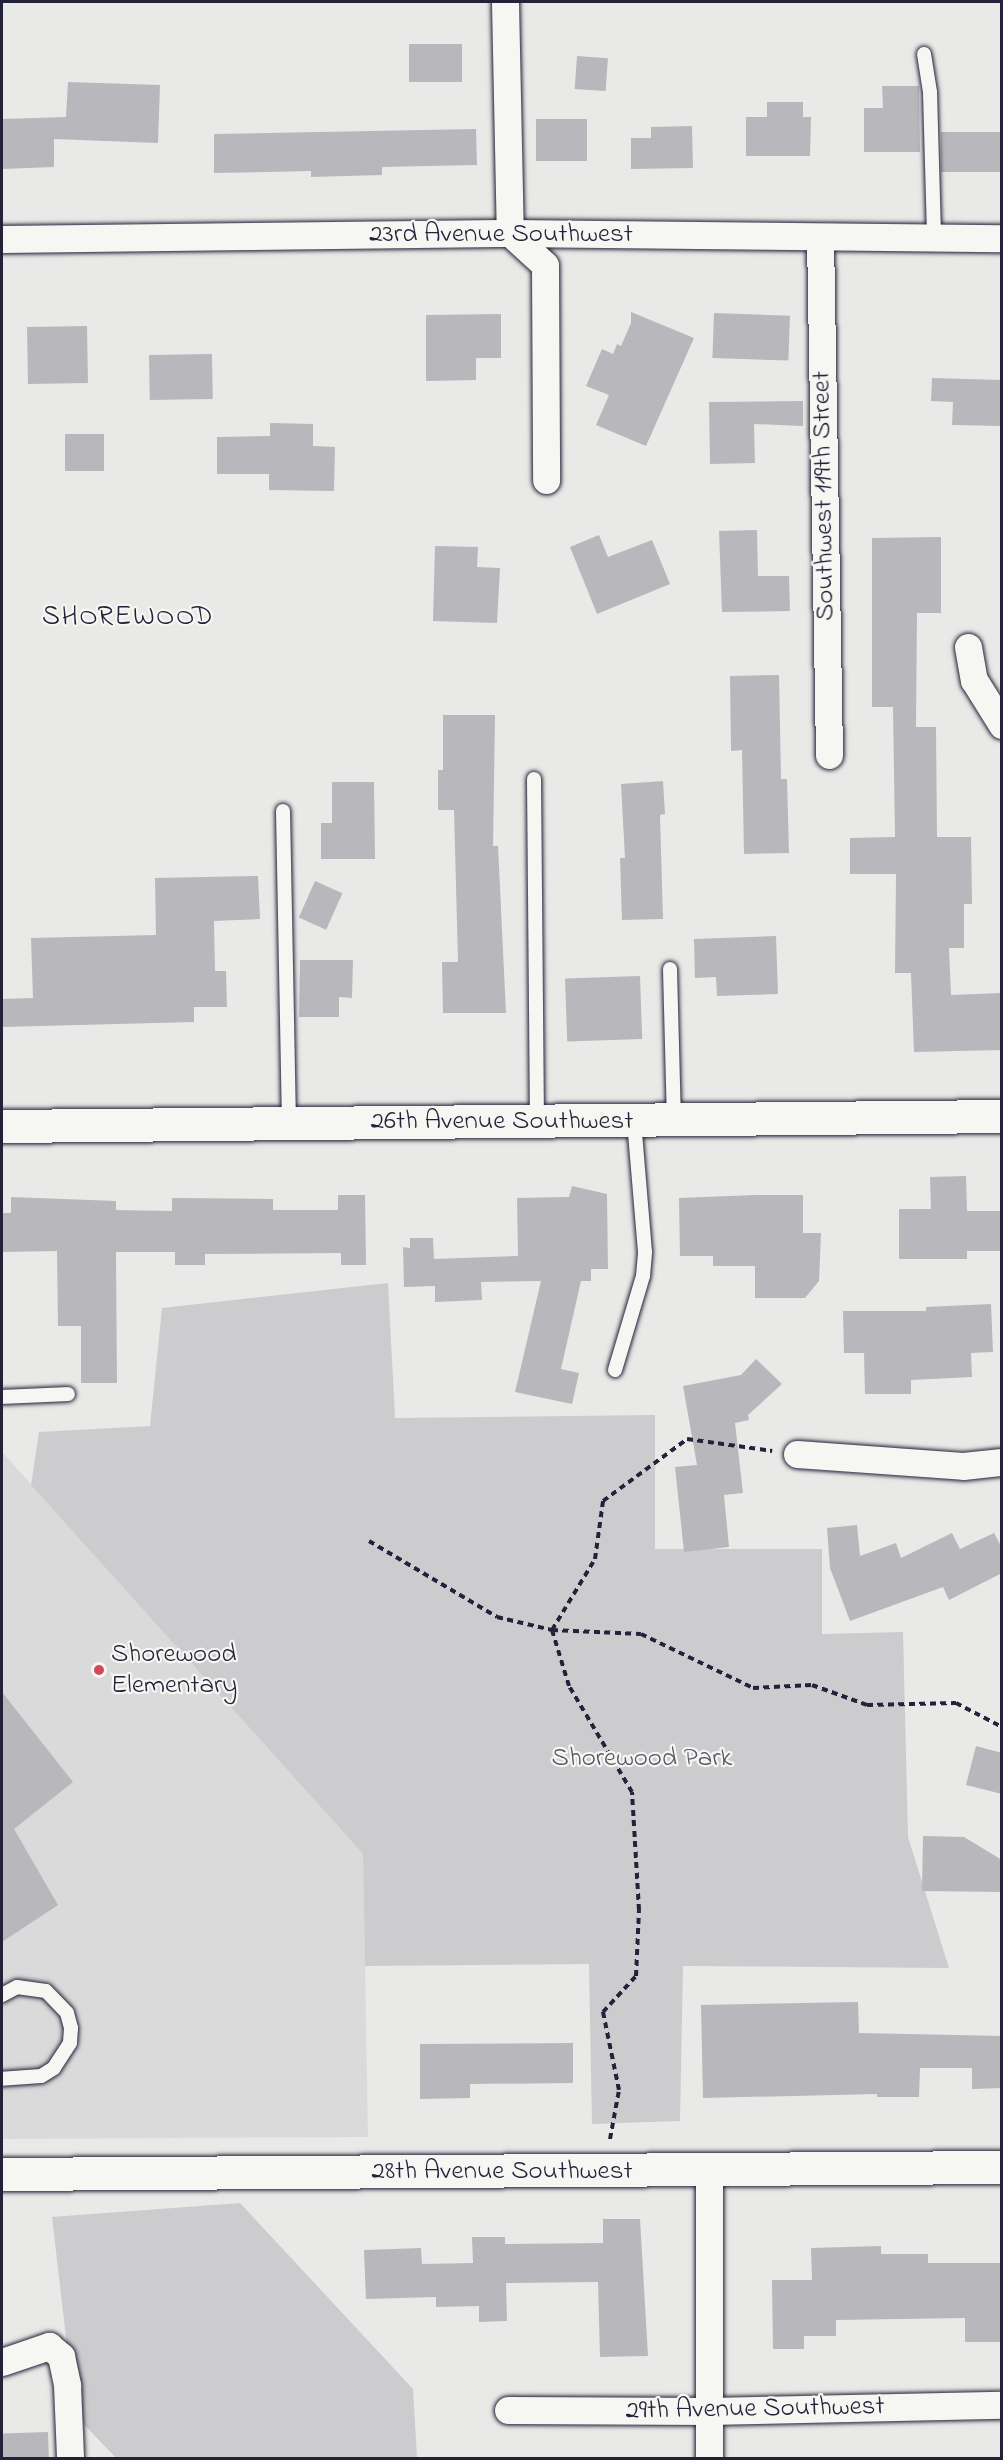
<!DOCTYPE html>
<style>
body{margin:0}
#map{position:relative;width:1003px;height:2460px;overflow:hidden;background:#e9e9e7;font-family:"Indie Flower",sans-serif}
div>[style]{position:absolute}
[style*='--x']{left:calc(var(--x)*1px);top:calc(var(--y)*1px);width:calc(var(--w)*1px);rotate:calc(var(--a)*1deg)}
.built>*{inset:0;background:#dadada}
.green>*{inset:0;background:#ccccce}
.building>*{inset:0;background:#b8b8bc;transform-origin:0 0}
.path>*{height:4px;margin-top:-2px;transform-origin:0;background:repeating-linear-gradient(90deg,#22223b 0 6px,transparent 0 10.5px)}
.roads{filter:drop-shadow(0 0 2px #22223b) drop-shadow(0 0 2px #22223b)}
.service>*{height:14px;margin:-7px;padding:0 7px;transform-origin:7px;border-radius:7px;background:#f6f6f2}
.minor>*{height:27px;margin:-13.5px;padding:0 13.5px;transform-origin:13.5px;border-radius:13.5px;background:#f6f6f2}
.tertiary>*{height:33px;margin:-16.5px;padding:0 16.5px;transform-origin:16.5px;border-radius:16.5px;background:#f6f6f2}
.dots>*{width:16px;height:16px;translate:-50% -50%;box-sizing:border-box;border:3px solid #f6f6f2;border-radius:50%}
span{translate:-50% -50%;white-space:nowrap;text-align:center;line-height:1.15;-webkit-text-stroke:4.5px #f6f6f2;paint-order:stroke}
.street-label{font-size:27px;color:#22223b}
.poi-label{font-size:27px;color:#22223b}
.left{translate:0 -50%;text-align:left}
.park-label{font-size:27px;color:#555567}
.neighbourhood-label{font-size:28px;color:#22223b;letter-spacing:1.5px}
.frame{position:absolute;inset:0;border:3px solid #22223b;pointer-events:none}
</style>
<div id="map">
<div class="built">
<div style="clip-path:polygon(2px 1452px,363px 1854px,368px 2137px,2px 2139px)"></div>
</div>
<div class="green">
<div style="clip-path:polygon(388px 1283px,395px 1418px,655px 1415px,655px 1549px,822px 1549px,822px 1634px,903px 1632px,908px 1837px,949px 1968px,683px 1966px,680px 2121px,592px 2124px,589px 1964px,365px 1966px,363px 1854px,31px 1485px,39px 1432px,150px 1426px,162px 1308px)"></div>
<div style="clip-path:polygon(240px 2203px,413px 2389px,417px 2458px,116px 2458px,75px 2415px,52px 2217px)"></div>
</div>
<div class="building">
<div style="left:409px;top:44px;width:53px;height:38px"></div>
<div style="left:577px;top:56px;width:31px;height:33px;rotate:4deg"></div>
<div style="clip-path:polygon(68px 82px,160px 85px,158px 143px,54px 139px,54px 167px,2px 169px,2px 119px,66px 117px)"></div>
<div style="clip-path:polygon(882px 86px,919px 86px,920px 152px,864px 152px,864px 108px,883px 108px)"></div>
<div style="clip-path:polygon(767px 102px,803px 102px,803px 117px,811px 117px,810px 156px,746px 156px,746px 117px,767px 117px)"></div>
<div style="left:587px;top:119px;width:42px;height:51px;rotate:90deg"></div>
<div style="clip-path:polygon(692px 126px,693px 168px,631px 169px,631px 138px,651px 138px,651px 127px)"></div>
<div style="clip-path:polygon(476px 129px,477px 165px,382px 167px,382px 175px,311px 177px,311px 171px,214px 173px,214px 134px)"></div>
<div style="left:1002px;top:132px;width:40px;height:61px;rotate:90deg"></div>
<div style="clip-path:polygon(631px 312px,694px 338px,646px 446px,596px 425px,609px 395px,586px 386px,602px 349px,613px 354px,617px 344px,621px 346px,631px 323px)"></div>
<div style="left:714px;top:313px;width:76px;height:45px;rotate:2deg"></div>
<div style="clip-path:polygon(501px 314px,501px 358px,476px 358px,476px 380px,426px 381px,426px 315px)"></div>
<div style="left:87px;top:326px;width:57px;height:60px;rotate:89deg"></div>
<div style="left:212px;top:354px;width:45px;height:63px;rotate:89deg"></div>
<div style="clip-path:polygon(932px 378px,1002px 380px,1002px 426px,952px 425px,953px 402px,931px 401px)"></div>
<div style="clip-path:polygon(803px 401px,803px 426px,754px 424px,755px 463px,710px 464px,709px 402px)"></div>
<div style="clip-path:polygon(270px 423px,313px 424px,313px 446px,335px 447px,334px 491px,269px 490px,269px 474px,217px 474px,217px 437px,270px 436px)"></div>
<div style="left:104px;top:434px;width:37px;height:39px;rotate:90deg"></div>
<div style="clip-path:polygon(757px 530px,758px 576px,789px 576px,790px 611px,722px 612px,719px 531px)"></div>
<div style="clip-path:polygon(599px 535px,608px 557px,652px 540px,670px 584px,597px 614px,570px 547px)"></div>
<div style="clip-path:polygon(941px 537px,941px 613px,917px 613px,916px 727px,936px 727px,937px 837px,971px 837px,972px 904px,964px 904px,964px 948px,949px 948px,951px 995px,1002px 993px,1002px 1050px,914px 1052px,911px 973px,895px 973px,896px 874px,850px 874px,850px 838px,895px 837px,893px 707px,872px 707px,872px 538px)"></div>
<div style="clip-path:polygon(435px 546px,478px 547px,477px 567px,500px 568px,497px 623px,433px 621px)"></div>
<div style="clip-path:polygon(779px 675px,781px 779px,787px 779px,789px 853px,744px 854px,742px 750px,731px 751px,730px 676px)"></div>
<div style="clip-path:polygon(443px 715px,495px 715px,493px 846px,498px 846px,506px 1013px,443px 1013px,442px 962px,458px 962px,454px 810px,438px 810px,438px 770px,443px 770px)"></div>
<div style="clip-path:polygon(663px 781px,665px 814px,660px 815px,663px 919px,622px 920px,620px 858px,625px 858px,621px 784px)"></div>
<div style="clip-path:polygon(332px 782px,374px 782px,375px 859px,321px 859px,321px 823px,332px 823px)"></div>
<div style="clip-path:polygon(258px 876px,260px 919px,214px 921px,215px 971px,226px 971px,227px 1007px,194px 1007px,194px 1022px,2px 1027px,2px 999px,33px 998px,31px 938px,156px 935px,155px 878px)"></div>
<div style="left:315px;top:881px;width:30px;height:40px;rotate:24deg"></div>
<div style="clip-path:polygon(776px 936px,778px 994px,717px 996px,716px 977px,695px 978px,694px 939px)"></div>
<div style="clip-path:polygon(300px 960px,353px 960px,352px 998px,339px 997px,339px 1017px,299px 1017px)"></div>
<div style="left:640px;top:976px;width:63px;height:75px;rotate:88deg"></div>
<div style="clip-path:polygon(966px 1176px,967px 1211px,1002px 1211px,1002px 1251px,967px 1251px,967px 1259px,899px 1259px,899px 1209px,931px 1209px,930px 1177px)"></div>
<div style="clip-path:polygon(572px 1186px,607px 1194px,608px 1269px,591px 1269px,591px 1281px,581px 1281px,561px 1369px,579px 1373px,572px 1404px,515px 1392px,541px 1281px,481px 1282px,482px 1300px,435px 1302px,435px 1286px,404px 1287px,403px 1247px,410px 1248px,410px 1238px,433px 1238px,434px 1259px,518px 1256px,517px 1198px,569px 1197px)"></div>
<div style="clip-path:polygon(338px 1195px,365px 1195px,366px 1265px,341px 1265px,341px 1253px,205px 1254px,205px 1265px,175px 1265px,175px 1252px,116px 1252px,117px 1383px,81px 1383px,81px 1326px,58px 1326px,57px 1251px,2px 1252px,2px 1213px,11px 1213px,11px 1197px,116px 1201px,116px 1210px,172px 1211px,172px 1198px,273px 1199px,273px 1210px,338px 1210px)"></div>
<div style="clip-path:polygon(755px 1195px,803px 1195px,803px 1233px,821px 1233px,819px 1281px,805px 1298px,755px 1298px,755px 1266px,713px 1266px,713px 1256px,680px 1256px,679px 1198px)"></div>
<div style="clip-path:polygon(991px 1304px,993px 1352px,971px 1353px,972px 1377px,911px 1380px,911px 1394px,865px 1394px,864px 1353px,844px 1353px,843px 1311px,926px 1311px,926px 1307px)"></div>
<div style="clip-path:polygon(756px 1359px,782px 1384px,748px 1415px,749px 1420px,735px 1423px,743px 1493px,724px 1495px,729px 1547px,684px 1552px,675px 1467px,697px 1465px,683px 1386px,741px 1375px)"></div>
<div style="clip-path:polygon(857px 1525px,860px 1556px,896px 1543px,901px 1558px,952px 1533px,960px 1549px,994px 1533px,1002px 1548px,1002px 1573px,949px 1600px,943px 1587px,850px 1621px,830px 1568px,827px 1528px)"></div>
<div style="clip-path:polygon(2px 1692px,73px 1782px,14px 1829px,58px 1905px,2px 1942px)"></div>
<div style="clip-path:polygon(976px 1746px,1002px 1753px,1002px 1794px,966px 1785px)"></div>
<div style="clip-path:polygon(923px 1836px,964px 1837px,1002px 1860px,1002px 1892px,922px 1891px)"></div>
<div style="clip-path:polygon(858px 2002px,859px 2033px,1002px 2036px,1002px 2088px,972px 2089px,972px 2068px,920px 2068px,919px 2097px,877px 2097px,877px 2094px,703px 2098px,701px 2005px)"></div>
<div style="clip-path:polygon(573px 2043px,573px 2083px,470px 2084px,470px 2098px,420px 2099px,420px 2044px)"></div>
<div style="clip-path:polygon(603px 2219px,640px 2219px,648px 2356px,600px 2357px,598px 2282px,506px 2283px,507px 2321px,479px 2322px,479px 2306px,436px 2307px,436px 2297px,366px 2299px,364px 2250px,421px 2248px,422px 2264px,473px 2263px,472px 2237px,505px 2237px,505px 2244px,603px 2243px)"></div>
<div style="clip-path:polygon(881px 2246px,881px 2254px,928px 2254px,928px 2263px,1002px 2263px,1002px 2342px,965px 2342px,965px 2318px,836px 2320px,836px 2336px,804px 2336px,804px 2349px,773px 2349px,772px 2280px,812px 2280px,811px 2248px)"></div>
<div style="left:48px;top:2432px;width:26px;height:46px;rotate:88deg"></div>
</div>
<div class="path">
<div style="--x:369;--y:1541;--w:149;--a:30.7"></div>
<div style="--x:497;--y:1617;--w:57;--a:13.3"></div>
<div style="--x:552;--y:1630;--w:89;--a:2.6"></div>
<div style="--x:641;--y:1634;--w:124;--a:25.7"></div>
<div style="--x:753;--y:1688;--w:59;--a:-2.9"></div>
<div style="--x:812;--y:1685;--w:59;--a:20"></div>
<div style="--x:867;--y:1705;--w:89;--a:-1.3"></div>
<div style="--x:956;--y:1703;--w:52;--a:27.6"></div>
<div style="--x:610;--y:2139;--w:50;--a:-79.6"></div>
<div style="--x:619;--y:2090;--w:80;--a:-101.6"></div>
<div style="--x:603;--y:2012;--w:49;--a:-47.5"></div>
<div style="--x:636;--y:1976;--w:66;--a:-87.4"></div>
<div style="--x:639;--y:1910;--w:118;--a:-93.4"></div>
<div style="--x:632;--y:1792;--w:123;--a:-120.7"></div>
<div style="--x:569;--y:1686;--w:59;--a:-106.9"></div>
<div style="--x:552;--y:1630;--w:83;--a:-58.8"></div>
<div style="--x:595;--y:1559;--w:59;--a:-82.1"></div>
<div style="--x:603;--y:1501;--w:104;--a:-36.4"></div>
<div style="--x:687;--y:1439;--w:86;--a:8"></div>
</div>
<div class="roads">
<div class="service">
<div style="--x:924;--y:54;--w:38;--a:81"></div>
<div style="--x:930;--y:92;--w:145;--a:88.4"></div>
<div style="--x:534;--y:779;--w:341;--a:89.5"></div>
<div style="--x:283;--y:811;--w:313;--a:88.9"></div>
<div style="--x:670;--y:969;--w:150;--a:88.5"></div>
<div style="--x:615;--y:1370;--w:98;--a:-73.4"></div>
<div style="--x:643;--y:1276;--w:24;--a:-85"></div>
<div style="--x:645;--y:1252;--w:131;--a:-94.8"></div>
<div style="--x:2;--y:1397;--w:66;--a:-2.6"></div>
<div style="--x:2;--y:1995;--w:17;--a:-28"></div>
<div style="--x:17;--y:1987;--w:29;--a:8"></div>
<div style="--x:46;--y:1991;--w:30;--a:46"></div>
<div style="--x:67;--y:2013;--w:16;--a:75"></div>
<div style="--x:71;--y:2028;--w:15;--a:94"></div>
<div style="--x:70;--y:2043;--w:30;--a:123"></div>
<div style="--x:54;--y:2068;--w:15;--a:148"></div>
<div style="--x:41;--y:2076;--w:39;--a:176"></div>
</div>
<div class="minor">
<div style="--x:505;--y:2;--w:231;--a:88.8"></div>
<div style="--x:510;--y:233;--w:47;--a:42.4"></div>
<div style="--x:545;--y:265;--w:215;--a:89.7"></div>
<div style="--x:820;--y:237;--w:518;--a:89"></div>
<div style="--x:2;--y:239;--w:508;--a:-0.68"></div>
<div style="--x:510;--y:233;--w:492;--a:0.6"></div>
<div style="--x:968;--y:647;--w:34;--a:80"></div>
<div style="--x:974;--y:680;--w:53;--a:58.1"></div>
<div style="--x:797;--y:1454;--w:166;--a:4.1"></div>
<div style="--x:963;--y:1466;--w:39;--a:-6"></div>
<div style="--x:709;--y:2171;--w:287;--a:90"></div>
<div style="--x:2;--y:2362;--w:50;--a:-18.8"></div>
<div style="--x:49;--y:2346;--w:16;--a:40"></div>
<div style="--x:61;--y:2356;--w:30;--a:78"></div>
<div style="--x:67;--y:2385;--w:73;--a:87.6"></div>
<div style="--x:508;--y:2410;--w:201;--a:0.3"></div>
<div style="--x:709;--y:2411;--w:293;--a:-1.2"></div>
</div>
<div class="tertiary">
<div style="--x:2;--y:1126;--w:1000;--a:-0.57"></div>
<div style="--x:2;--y:2174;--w:1000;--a:-0.4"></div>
</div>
</div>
<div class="dots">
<div style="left:99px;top:1670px;background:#d1495b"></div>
</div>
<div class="street-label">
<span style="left:501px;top:235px">23rd Avenue Southwest</span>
<span style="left:824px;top:496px;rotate:-91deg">Southwest 119th Street</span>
<span style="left:502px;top:1122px">26th Avenue Southwest</span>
<span style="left:502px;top:2172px">28th Avenue Southwest</span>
<span style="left:755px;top:2409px;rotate:-1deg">29th Avenue Southwest</span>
</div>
<div class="poi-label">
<span class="left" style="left:111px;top:1670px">Shorewood<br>Elementary</span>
</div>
<div class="park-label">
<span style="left:642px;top:1759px">Shorewood Park</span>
</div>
<div class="neighbourhood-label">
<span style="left:128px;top:618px">SHOREWOOD</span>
</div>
<div class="frame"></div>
</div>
